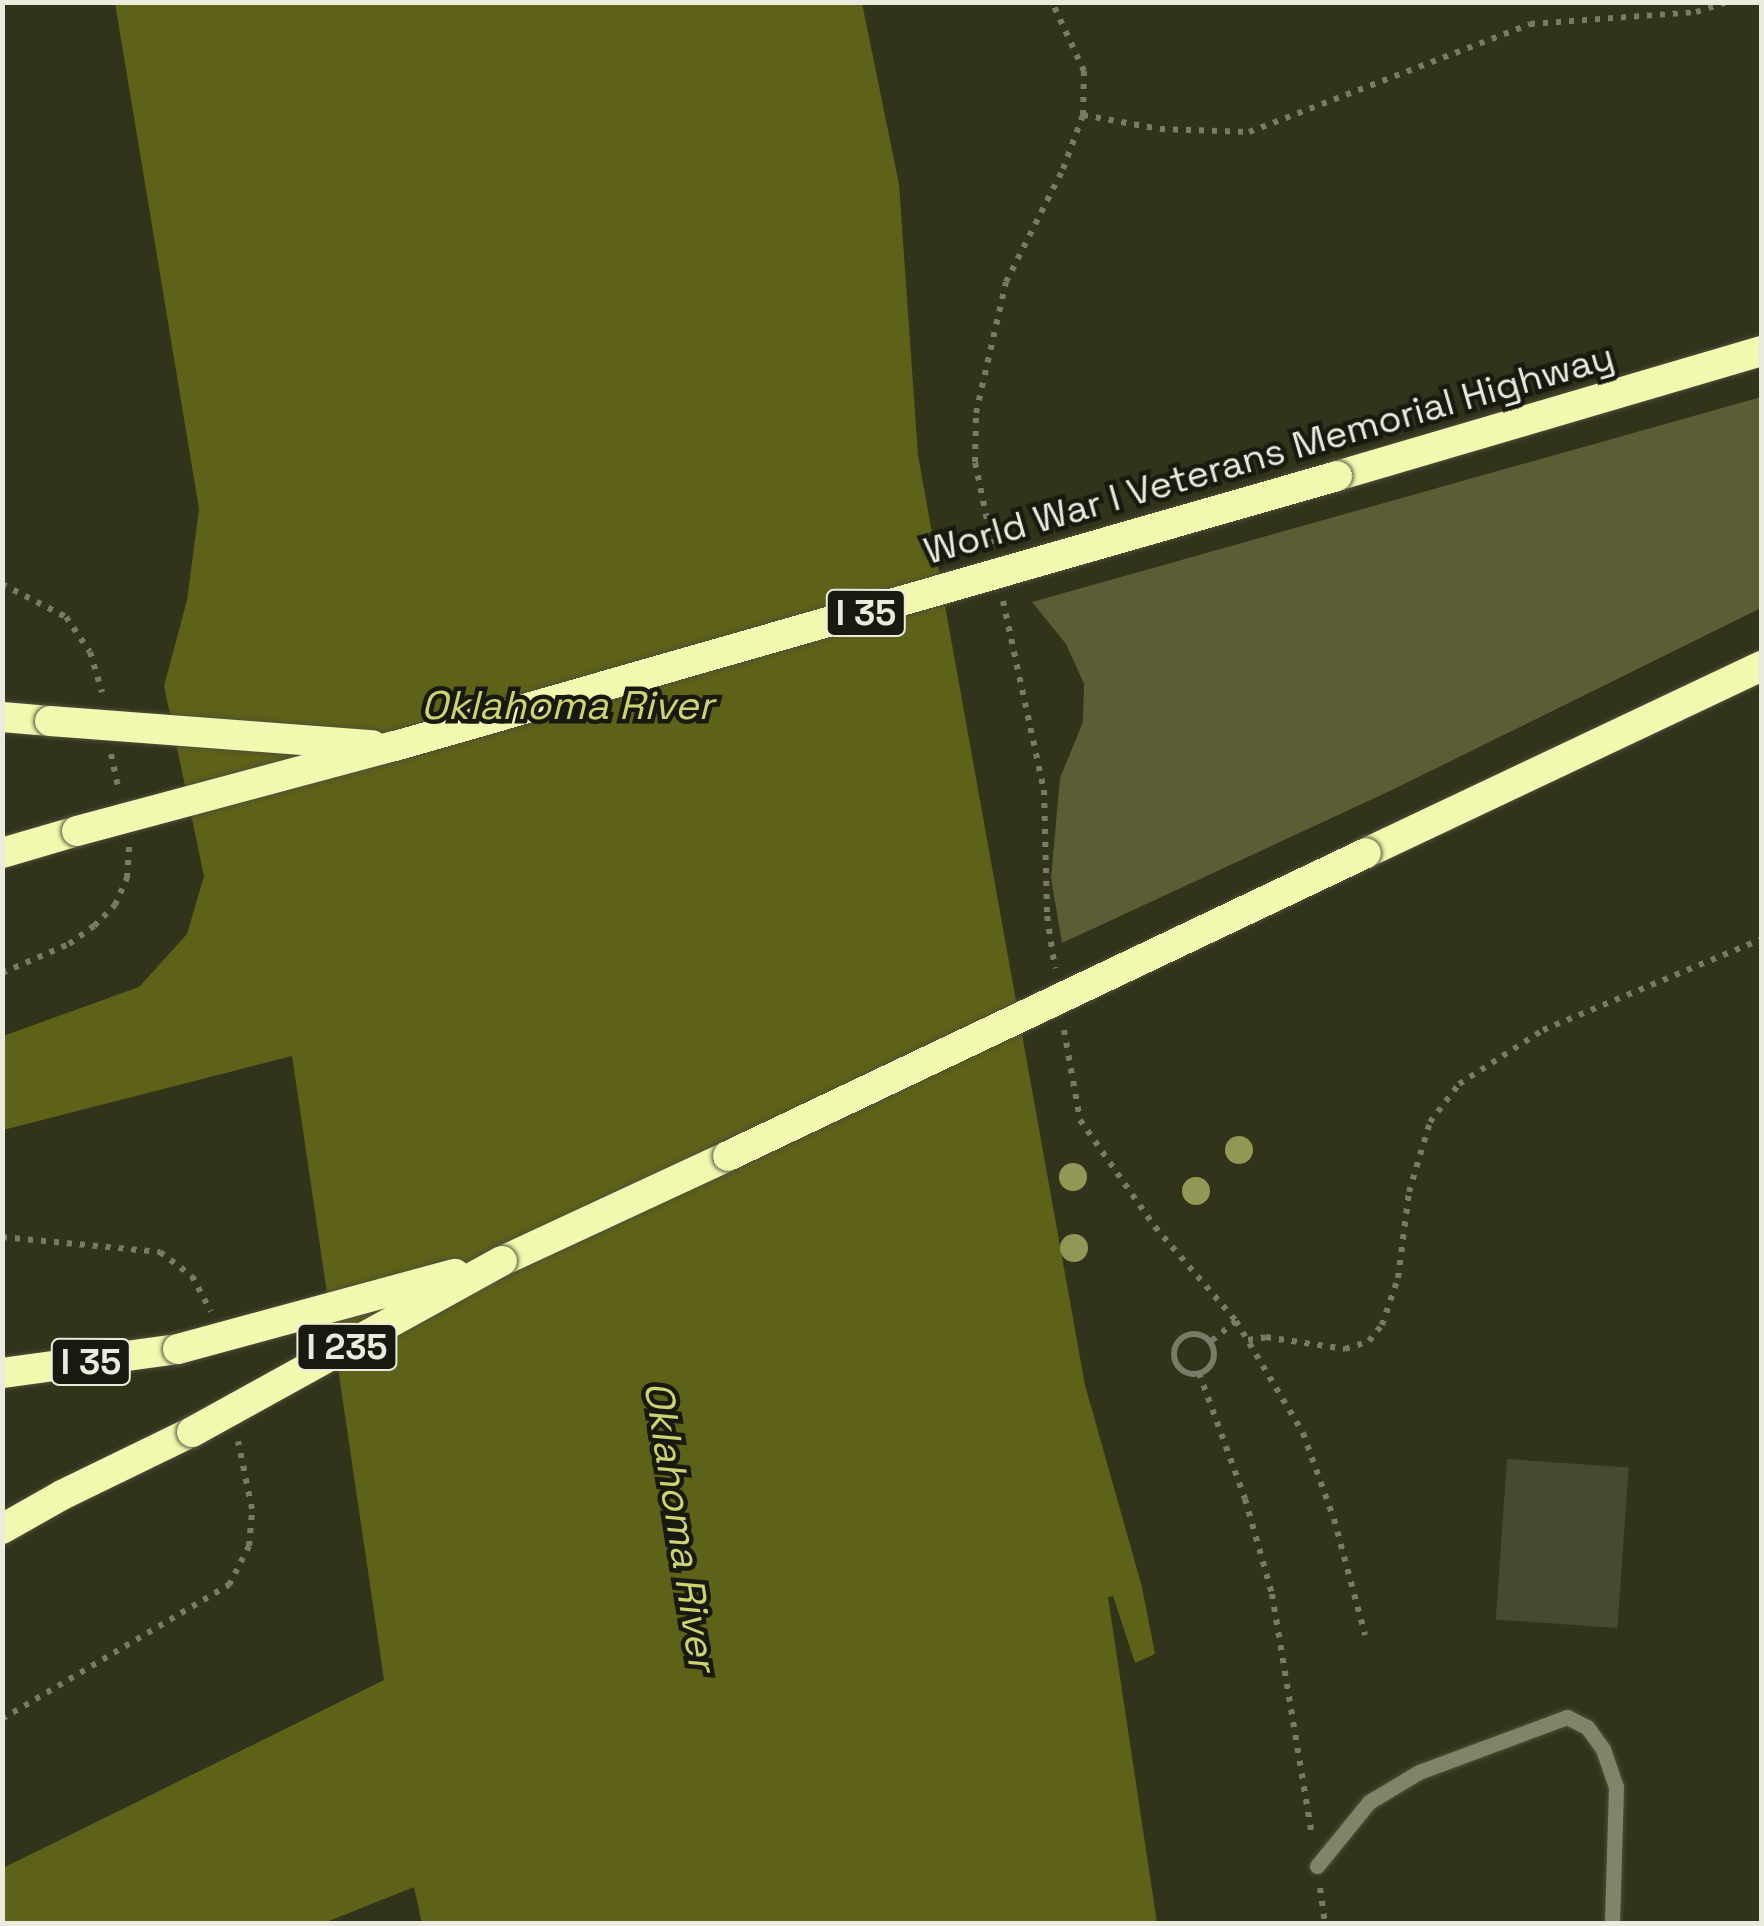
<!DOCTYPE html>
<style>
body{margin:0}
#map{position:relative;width:1764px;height:1926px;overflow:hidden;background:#31331b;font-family:"Space Grotesk",sans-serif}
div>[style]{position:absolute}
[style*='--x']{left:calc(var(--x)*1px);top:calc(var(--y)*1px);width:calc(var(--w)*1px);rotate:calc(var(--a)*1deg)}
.green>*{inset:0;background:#5b5e34}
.water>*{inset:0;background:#5e6118}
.building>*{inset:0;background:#474930;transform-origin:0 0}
.path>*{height:6px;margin-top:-3px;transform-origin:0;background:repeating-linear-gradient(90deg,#797b67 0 5px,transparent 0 13px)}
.path>.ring{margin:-3px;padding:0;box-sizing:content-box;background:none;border:6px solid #797b67;border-radius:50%}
.roads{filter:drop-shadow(0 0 2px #4f503a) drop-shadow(0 0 2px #4f503a)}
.lane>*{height:15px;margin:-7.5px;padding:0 7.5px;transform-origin:7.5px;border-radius:7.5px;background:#818467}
.highway>*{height:30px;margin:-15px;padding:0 15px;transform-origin:15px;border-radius:15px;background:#f2f8af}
.bridges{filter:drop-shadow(0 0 2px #4f503a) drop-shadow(0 0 2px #4f503a)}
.highway-bridge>*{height:30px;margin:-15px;padding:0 15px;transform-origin:15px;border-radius:15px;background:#f2f8af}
.trees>*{width:28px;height:28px;margin:-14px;border-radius:50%;background:#939756}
span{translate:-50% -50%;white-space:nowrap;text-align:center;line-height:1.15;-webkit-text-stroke:9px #191a0f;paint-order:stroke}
.shield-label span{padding:2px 8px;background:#191a0f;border:2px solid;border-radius:8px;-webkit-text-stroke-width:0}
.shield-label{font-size:35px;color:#eaebdd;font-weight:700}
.street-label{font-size:38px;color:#eaebdd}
.water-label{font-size:40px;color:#cdd371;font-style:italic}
.frame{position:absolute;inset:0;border:5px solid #eaebdd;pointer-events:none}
</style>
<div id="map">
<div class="green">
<div style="clip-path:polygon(1761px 397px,1761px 608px,1392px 790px,1062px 943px,1051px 878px,1060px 778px,1083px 722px,1084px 684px,1066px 644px,1032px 602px)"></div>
</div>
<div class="water">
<div style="clip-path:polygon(115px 3px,862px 3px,899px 184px,918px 455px,1085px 1385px,1142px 1587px,1155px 1654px,1135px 1663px,1113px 1596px,1108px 1597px,1157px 1923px,422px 1924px,414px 1887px,324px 1923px,3px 1923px,3px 1868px,384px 1680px,292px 1056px,3px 1130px,3px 1036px,139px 987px,187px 934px,204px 876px,164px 686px,187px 600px,199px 509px)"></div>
</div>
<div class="building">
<div style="left:1507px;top:1459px;width:122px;height:161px;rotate:4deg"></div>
</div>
<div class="path">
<div style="--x:1083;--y:115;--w:78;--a:10.3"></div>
<div style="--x:1160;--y:129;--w:89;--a:1.9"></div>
<div style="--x:1249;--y:132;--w:301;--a:-21"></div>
<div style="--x:1530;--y:24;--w:166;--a:-4.1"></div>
<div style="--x:1696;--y:12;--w:33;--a:-18"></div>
<div style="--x:992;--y:544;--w:84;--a:-101.7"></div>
<div style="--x:975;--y:462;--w:49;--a:-88.8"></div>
<div style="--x:976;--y:413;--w:134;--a:-77.1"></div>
<div style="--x:1006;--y:282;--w:127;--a:-63.2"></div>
<div style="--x:1063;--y:169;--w:58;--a:-69.7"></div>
<div style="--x:1083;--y:115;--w:44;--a:-88.7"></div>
<div style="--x:1084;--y:71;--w:76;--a:-114.9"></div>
<div style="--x:2;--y:584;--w:72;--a:27.3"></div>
<div style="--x:66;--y:617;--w:42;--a:55.6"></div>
<div style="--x:90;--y:652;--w:42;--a:73.3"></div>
<div style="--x:1003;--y:601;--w:193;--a:77.8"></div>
<div style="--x:1044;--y:790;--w:126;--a:88.6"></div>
<div style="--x:1047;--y:916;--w:53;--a:81.3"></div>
<div style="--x:111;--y:754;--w:38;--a:78"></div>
<div style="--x:2;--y:973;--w:73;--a:-23.4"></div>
<div style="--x:69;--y:944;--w:31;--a:-36"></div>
<div style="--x:94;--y:926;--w:30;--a:-45"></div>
<div style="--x:115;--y:905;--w:30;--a:-66"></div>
<div style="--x:127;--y:878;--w:31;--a:-86"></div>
<div style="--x:1064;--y:1030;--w:91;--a:79.9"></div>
<div style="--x:1080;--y:1120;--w:131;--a:55"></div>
<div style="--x:1155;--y:1227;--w:124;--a:49.2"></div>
<div style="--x:1236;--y:1321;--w:33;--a:141"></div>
<div style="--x:2;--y:1237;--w:159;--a:5.4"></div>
<div style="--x:160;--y:1252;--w:40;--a:37"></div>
<div style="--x:192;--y:1276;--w:40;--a:62"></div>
<div style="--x:1236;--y:1321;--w:131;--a:59.1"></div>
<div style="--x:1303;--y:1433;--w:91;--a:70.2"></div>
<div style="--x:1334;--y:1519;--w:120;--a:75"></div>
<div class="ring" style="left:1174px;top:1334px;width:34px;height:34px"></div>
<div style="--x:1248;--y:1340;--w:18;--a:-9"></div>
<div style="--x:1266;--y:1337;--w:80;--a:8.6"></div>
<div style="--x:1345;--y:1349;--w:25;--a:-18"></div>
<div style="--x:1369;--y:1341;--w:21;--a:-51"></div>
<div style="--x:1382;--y:1325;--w:50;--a:-71.2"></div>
<div style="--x:1398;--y:1278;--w:87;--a:-82.7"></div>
<div style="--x:1409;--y:1192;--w:73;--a:-73.3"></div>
<div style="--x:1430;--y:1122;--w:48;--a:-52.7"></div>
<div style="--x:1459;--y:1084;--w:100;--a:-32.7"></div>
<div style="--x:1543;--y:1030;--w:237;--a:-22.6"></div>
<div style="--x:1199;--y:1373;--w:134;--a:69.9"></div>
<div style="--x:1245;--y:1499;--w:99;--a:74.1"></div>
<div style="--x:1272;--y:1594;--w:245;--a:80.6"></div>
<div style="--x:2;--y:1719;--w:264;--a:-30.6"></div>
<div style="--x:229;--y:1585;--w:44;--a:-62.9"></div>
<div style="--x:249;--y:1546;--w:37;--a:-85"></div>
<div style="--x:252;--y:1509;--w:69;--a:-101.6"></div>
<div style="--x:1320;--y:1888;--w:36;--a:82"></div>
</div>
<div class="roads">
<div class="lane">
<div style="--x:1317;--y:1866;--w:82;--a:-50.9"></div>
<div style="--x:1369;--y:1802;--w:58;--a:-31"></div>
<div style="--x:1419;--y:1772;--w:158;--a:-20.4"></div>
<div style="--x:1567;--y:1717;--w:22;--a:27"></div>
<div style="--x:1587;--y:1727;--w:27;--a:54"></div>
<div style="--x:1603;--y:1749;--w:40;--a:71.1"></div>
<div style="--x:1616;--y:1787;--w:137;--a:91.7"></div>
</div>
<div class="highway">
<div style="--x:1337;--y:476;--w:443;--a:-16.4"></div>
<div style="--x:2;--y:717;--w:48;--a:4.8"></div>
<div style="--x:2;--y:853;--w:78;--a:-16.3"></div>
<div style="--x:1366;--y:853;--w:438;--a:-25.3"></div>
<div style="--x:502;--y:1261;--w:249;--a:-24.9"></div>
<div style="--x:2;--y:1373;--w:178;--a:-7.8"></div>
<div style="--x:2;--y:1529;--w:69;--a:-29.5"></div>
<div style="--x:62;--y:1495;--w:144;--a:-25.9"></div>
</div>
</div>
<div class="bridges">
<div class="highway-bridge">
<div style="--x:50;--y:721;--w:323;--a:4.3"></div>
<div style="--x:77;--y:831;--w:329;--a:-15"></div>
<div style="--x:395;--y:746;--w:980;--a:-15.99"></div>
<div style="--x:728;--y:1156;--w:706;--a:-25.4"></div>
<div style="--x:178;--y:1349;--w:287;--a:-15.2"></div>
<div style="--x:192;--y:1432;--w:354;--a:-28.9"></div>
</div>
</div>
<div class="trees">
<div style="left:1239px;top:1150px"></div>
<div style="left:1073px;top:1177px"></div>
<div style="left:1196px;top:1191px"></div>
<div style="left:1074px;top:1248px"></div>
</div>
<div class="shield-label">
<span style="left:866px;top:613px">I 35</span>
<span style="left:347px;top:1347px">I 235</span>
<span style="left:91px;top:1362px">I 35</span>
</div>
<div class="street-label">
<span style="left:1269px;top:454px;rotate:-16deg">World War I Veterans Memorial Highway</span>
</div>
<div class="water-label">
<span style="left:567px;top:706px">Oklahoma River</span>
<span style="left:680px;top:1526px;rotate:81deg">Oklahoma River</span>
</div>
<div class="frame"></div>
</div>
